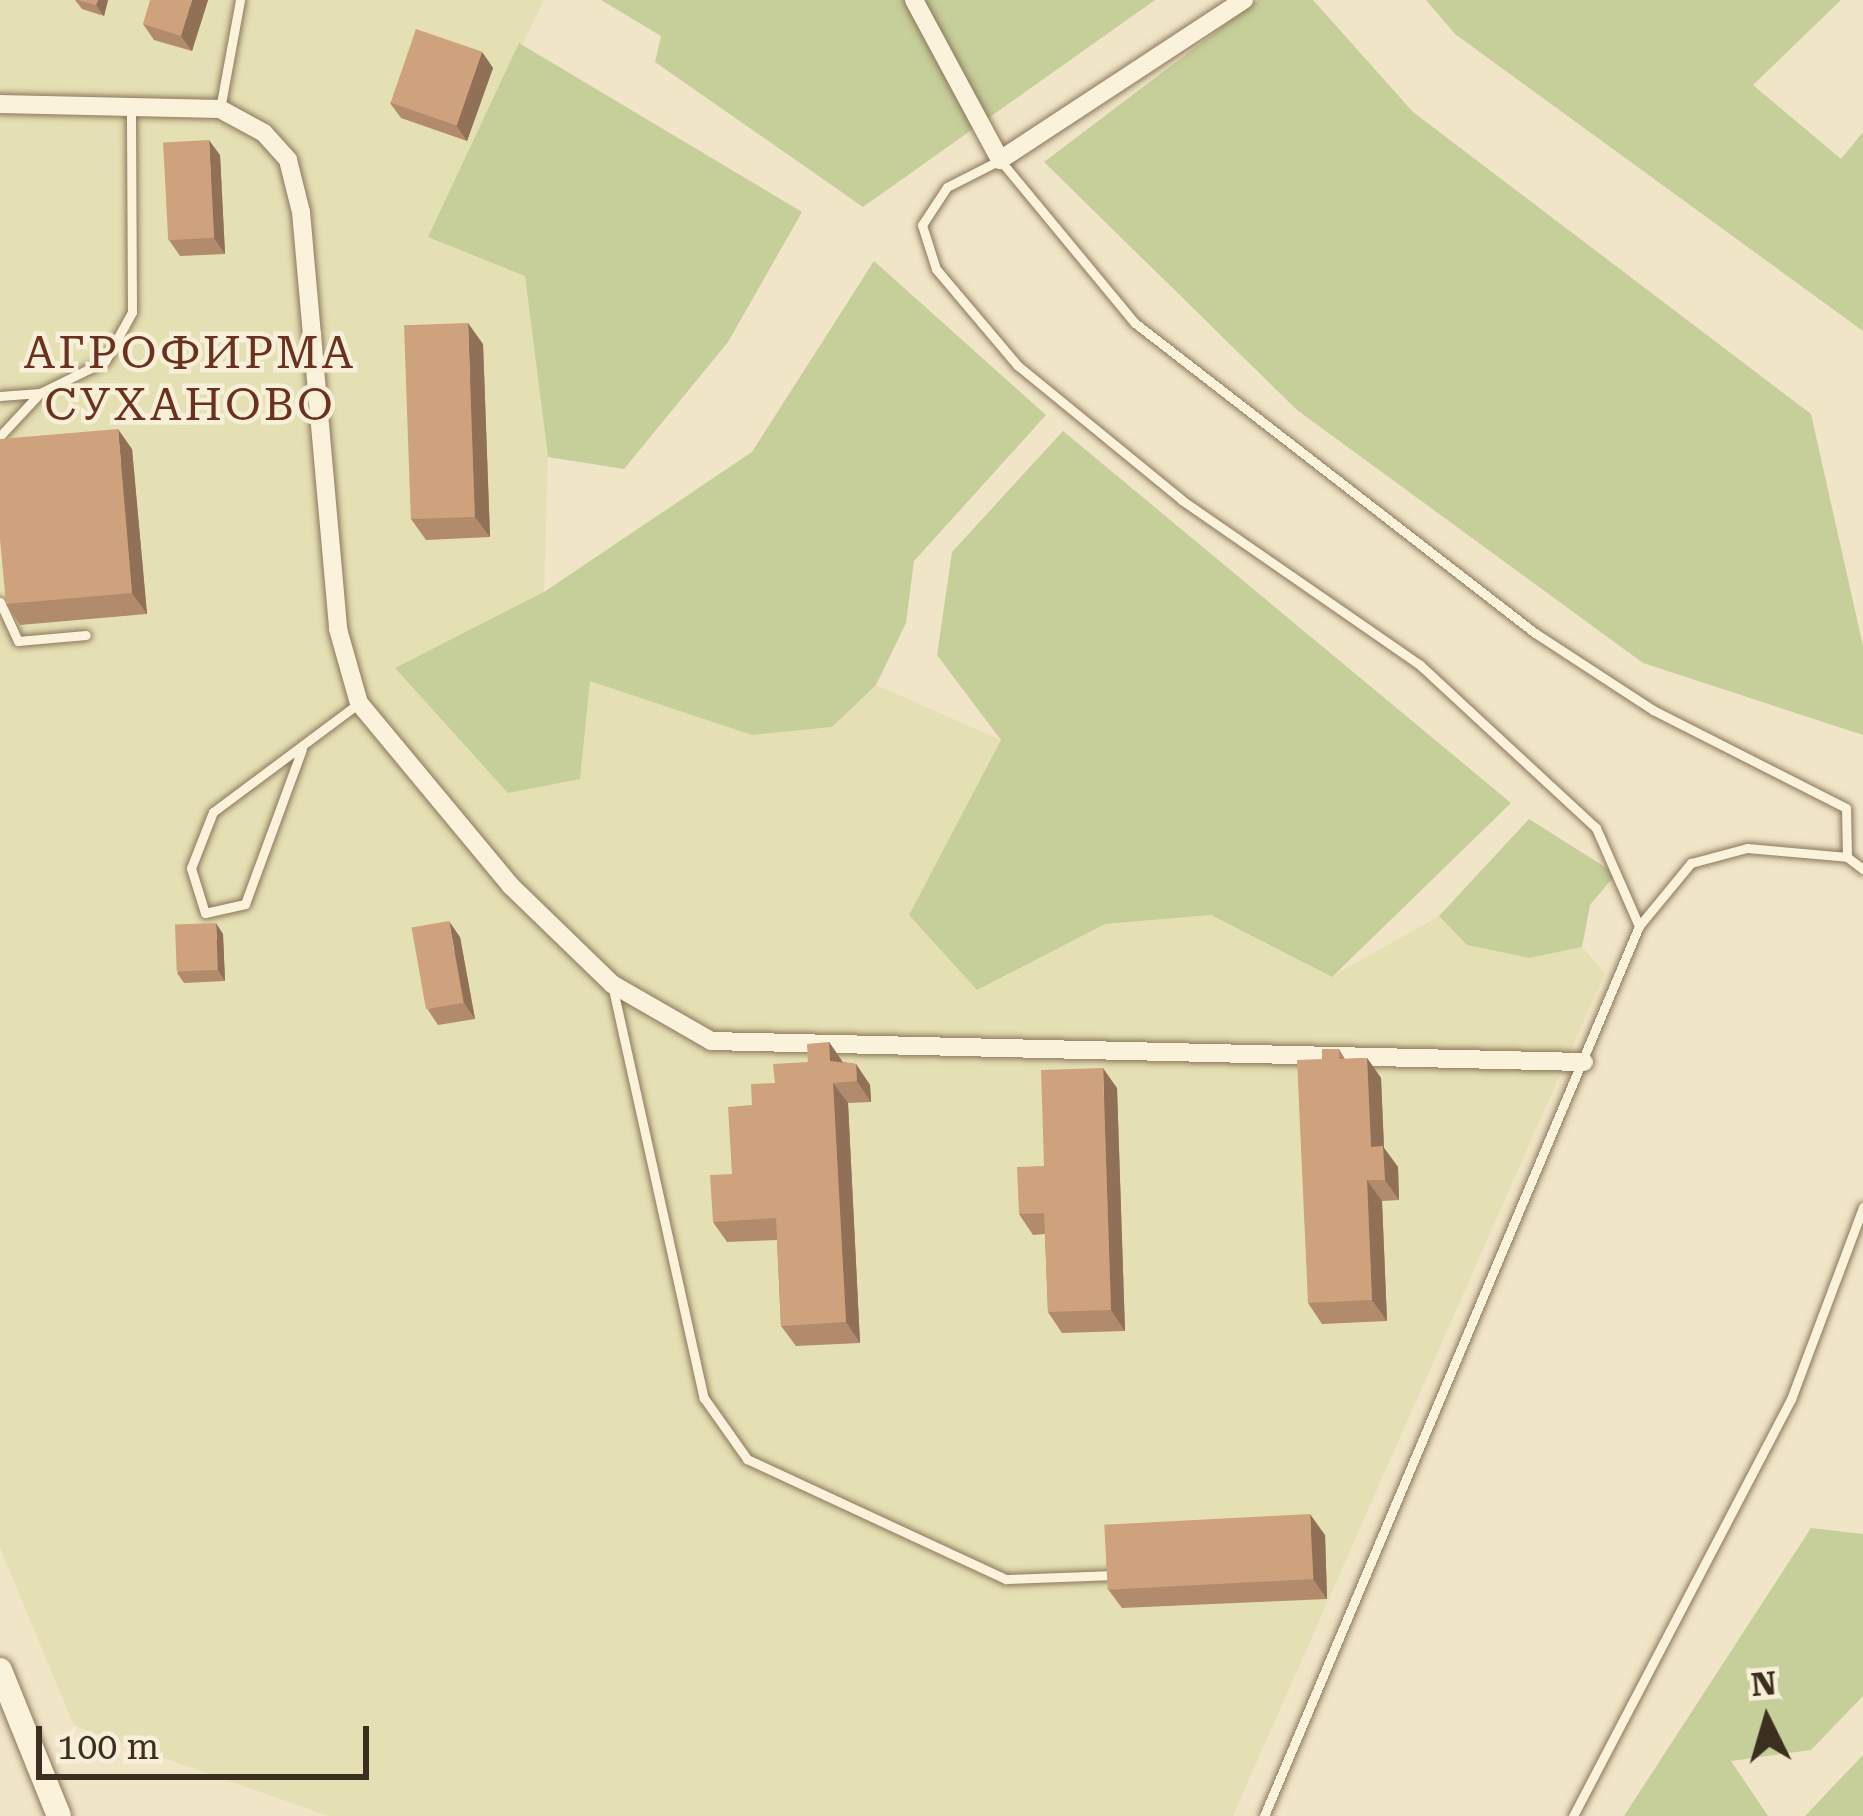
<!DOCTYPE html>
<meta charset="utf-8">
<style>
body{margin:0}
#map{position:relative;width:1863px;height:1816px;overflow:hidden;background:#f0e5c7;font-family:"Roboto Serif",serif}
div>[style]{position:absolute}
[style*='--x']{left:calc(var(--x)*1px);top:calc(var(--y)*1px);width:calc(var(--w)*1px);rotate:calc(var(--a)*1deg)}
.farmland>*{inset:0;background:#e5e0b4}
.green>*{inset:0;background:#c6ce9a}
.roads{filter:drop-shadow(0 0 3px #8c775b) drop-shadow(0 0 3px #8c775b)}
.service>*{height:9px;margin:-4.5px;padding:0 4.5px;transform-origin:4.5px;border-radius:4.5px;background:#faf2db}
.minor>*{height:18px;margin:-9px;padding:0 9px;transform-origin:9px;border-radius:9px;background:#faf2db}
.tertiary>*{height:24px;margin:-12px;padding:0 12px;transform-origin:12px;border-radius:12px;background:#faf2db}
.wall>*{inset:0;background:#b18b6b}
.shaded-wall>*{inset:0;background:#907157}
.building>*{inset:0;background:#cea27c;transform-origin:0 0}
span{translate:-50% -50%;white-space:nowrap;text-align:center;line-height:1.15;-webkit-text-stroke:9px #f7efd7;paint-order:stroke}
.neighbourhood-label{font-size:45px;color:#69311e;letter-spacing:3px}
.north{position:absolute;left:1707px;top:1660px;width:120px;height:120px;-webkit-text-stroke:9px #f7efd7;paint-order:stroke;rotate:355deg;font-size:33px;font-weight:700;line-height:48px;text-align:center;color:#3c2f20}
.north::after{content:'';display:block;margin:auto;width:42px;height:54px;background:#3c2f20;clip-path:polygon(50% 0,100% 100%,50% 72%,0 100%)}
.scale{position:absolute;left:36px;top:1726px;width:333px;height:54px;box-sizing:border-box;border:6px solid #3c2f20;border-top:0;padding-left:15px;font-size:36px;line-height:42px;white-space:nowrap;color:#3c2f20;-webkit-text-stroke:9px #f7efd7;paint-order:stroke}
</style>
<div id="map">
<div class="farmland">
<div style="clip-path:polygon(0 0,544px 0,429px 237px,525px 275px,548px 457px,544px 592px,396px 668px,590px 680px,752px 735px,832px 727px,876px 685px,1001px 740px,909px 915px,977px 989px,1105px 924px,1211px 915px,1331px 977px,1439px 916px,1467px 945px,1529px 958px,1582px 947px,1605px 973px,1233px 1816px,328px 1816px,74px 1726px,0 1548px)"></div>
</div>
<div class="green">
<div style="clip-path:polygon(601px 0,1155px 0,863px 207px,655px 62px,661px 36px)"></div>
<div style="clip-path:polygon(1258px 0,1313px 0,1413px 112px,1811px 414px,1863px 646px,1863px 735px,1643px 663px,1297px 410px,1044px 162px)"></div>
<div style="clip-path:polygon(1426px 0,1841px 0,1753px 85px,1841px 159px,1863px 132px,1863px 331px,1455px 34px)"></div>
<div style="clip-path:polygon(519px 43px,802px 212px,728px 342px,624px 469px,548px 457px,525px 276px,428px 237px)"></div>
<div style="clip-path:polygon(874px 261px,1046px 415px,914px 561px,906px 623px,876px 685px,832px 727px,752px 735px,590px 681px,580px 779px,508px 793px,395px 668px,544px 592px,752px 452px)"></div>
<div style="clip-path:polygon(1063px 431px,1511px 803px,1332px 977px,1211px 915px,1105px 924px,977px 990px,909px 915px,1001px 740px,937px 655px,952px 552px)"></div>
<div style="clip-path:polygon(1529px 819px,1616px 874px,1590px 905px,1582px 947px,1529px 958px,1467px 945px,1439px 916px)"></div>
<div style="clip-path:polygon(1811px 1528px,1863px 1534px,1863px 1696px,1811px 1750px,1731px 1761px,1768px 1816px,1624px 1816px)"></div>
<div style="clip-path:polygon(1863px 1755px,1863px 1816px,1805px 1816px)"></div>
</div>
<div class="roads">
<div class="service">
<div style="--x:220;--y:109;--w:111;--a:-79.6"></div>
<div style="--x:0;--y:396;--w:40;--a:-4.3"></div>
<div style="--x:40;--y:393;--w:72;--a:-26.2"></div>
<div style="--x:105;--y:361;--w:56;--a:-61.1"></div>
<div style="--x:132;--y:312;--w:203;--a:-90.3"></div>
<div style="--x:0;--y:436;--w:59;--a:-47.1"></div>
<div style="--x:0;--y:602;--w:43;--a:65.2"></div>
<div style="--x:18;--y:641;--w:68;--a:-5"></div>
<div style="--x:302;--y:749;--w:165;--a:110.2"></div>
<div style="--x:245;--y:904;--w:41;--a:167.3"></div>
<div style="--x:205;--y:913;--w:47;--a:-107.3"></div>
<div style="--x:191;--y:868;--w:60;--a:-68.6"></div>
<div style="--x:213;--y:812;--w:182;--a:-36.7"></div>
<div style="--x:1639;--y:926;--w:107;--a:-113.7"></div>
<div style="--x:1596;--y:828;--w:240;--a:-137.2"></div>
<div style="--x:1420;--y:665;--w:290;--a:-145.3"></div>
<div style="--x:1182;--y:500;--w:212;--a:-140.7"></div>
<div style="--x:1018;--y:366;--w:127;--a:-130.2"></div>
<div style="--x:936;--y:269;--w:46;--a:-107.7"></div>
<div style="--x:922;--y:225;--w:45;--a:-56.7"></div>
<div style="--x:947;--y:187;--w:59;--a:-27"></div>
<div style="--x:1000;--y:160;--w:212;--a:50.4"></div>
<div style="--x:1135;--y:323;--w:506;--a:37.78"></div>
<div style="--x:1535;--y:633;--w:141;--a:33.1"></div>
<div style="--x:1653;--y:710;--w:216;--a:26.9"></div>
<div style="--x:1846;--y:808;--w:49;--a:88.8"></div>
<div style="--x:613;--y:989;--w:419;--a:77.5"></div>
<div style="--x:704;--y:1398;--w:75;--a:54.8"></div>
<div style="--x:747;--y:1459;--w:285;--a:24.9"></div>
<div style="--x:1006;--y:1579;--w:110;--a:-2.1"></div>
<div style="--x:1264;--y:1816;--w:966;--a:-67.15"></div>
<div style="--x:1639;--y:926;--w:82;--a:-50.5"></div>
<div style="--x:1691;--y:863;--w:58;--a:-15"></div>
<div style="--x:1747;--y:848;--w:100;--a:5.1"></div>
<div style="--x:1847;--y:857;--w:20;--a:37"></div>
<div style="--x:1573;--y:1816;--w:471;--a:-62.4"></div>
<div style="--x:1791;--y:1399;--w:205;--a:-69.4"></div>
</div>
<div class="minor">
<div style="--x:914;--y:0;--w:182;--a:61.7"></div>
<div style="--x:1000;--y:160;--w:292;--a:-33.3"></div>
<div style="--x:0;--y:104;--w:220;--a:1.3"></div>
<div style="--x:220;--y:109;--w:50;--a:28.6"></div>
<div style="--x:264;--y:133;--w:36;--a:48"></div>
<div style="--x:288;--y:160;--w:54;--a:76"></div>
<div style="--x:301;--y:212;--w:419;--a:84.9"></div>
<div style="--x:338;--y:629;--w:77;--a:74.2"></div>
<div style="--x:359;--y:703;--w:238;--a:50.3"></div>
<div style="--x:511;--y:886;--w:141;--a:44.1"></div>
<div style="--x:612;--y:984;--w:114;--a:29.9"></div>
<div style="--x:711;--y:1041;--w:873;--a:1.38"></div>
</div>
<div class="tertiary">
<div style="--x:0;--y:1670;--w:157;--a:68"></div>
</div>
</div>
<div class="wall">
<div style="clip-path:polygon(75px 0,108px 0,104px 16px,82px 9px)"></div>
<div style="clip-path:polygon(208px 0,192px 51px,154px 40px,143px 24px)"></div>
<div style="clip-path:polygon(482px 52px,493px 68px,467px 141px,401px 118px,390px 103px)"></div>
<div style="clip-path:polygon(220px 155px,225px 254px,180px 256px,169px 240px)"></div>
<div style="clip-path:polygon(483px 344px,490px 537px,426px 540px,411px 519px)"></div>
<div style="clip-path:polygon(132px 449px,147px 614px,20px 625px,6px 604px)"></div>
<div style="clip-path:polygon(223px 934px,225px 981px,184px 983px,177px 973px)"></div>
<div style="clip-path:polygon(460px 937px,475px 1019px,438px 1025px,428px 1010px)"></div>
<div style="clip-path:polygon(829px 1042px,843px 1062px,856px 1064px,870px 1085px,871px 1102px,848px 1103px,860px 1343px,796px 1346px,781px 1326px,777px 1240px,727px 1242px,713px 1222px,732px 1174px,752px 1105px,775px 1083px,808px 1062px)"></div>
<div style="clip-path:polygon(1339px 1049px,1345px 1059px,1367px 1058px,1381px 1078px,1384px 1148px,1398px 1167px,1399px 1200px,1382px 1201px,1387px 1321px,1322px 1324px,1308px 1303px,1322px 1059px)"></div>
<div style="clip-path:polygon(1117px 1088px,1125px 1331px,1062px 1333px,1048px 1312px,1045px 1234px,1033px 1235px,1019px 1214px,1044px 1166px)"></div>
<div style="clip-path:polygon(1325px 1535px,1327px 1599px,1122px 1608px,1107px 1588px)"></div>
</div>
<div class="shaded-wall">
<div style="clip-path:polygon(98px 0,108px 0,104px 16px,96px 5px)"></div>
<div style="clip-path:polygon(192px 0,208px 0,192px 51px,181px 36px)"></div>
<div style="clip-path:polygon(482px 52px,493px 68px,467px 141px,456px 125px)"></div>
<div style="clip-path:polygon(209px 140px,220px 155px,225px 254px,214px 238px)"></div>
<div style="clip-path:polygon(468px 323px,483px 344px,490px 537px,475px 517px)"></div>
<div style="clip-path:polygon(118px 429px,132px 449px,147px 614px,132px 593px)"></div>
<div style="clip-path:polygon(449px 921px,460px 937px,475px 1019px,464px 1003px)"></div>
<div style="clip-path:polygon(216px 923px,223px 934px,225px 981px,218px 970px)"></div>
<div style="clip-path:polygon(829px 1042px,843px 1063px,830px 1061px)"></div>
<div style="clip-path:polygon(1367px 1058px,1381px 1078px,1384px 1148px,1398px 1167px,1399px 1200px,1385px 1180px,1371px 1147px)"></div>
<div style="clip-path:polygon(856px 1064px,870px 1085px,871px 1102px,857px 1081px)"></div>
<div style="clip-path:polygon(1103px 1068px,1117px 1088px,1125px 1331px,1111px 1310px)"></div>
<div style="clip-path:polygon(833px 1083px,848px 1103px,860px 1343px,846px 1322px)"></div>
<div style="clip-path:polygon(1367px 1180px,1382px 1201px,1387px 1321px,1372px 1300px)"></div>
<div style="clip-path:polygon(1310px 1514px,1325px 1535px,1327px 1599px,1313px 1579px)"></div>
</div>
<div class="building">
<div style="clip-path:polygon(78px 0,98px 0,96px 5px)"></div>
<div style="clip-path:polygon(150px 0,192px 0,181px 36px,143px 24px)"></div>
<div style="left:416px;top:29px;width:70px;height:78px;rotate:19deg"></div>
<div style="left:209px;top:140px;width:98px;height:46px;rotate:87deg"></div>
<div style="left:468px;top:323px;width:194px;height:64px;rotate:88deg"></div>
<div style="clip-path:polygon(118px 429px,132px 593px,6px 604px,0 539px,0 439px)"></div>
<div style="left:449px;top:921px;width:83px;height:38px;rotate:80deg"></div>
<div style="left:216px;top:923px;width:47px;height:41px;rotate:88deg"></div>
<div style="clip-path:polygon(829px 1042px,830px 1061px,856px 1064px,857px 1081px,833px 1083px,846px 1322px,781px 1326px,776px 1218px,713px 1222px,710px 1175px,732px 1174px,728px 1107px,752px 1105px,751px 1084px,775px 1083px,773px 1064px,808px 1062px,807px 1044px)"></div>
<div style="clip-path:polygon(1322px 1049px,1339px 1049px,1339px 1059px,1367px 1058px,1371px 1147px,1383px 1146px,1385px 1180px,1367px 1180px,1372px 1300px,1308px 1303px,1297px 1060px,1322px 1059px)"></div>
<div style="clip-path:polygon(1103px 1068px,1111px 1310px,1048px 1312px,1044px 1213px,1019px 1214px,1017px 1167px,1044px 1166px,1041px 1070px)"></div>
<div style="left:1310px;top:1514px;width:65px;height:206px;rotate:87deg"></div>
</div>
<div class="neighbourhood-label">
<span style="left:190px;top:379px">АГРОФИРМА<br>СУХАНОВО</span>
</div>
<div class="north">N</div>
<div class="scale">100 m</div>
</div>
